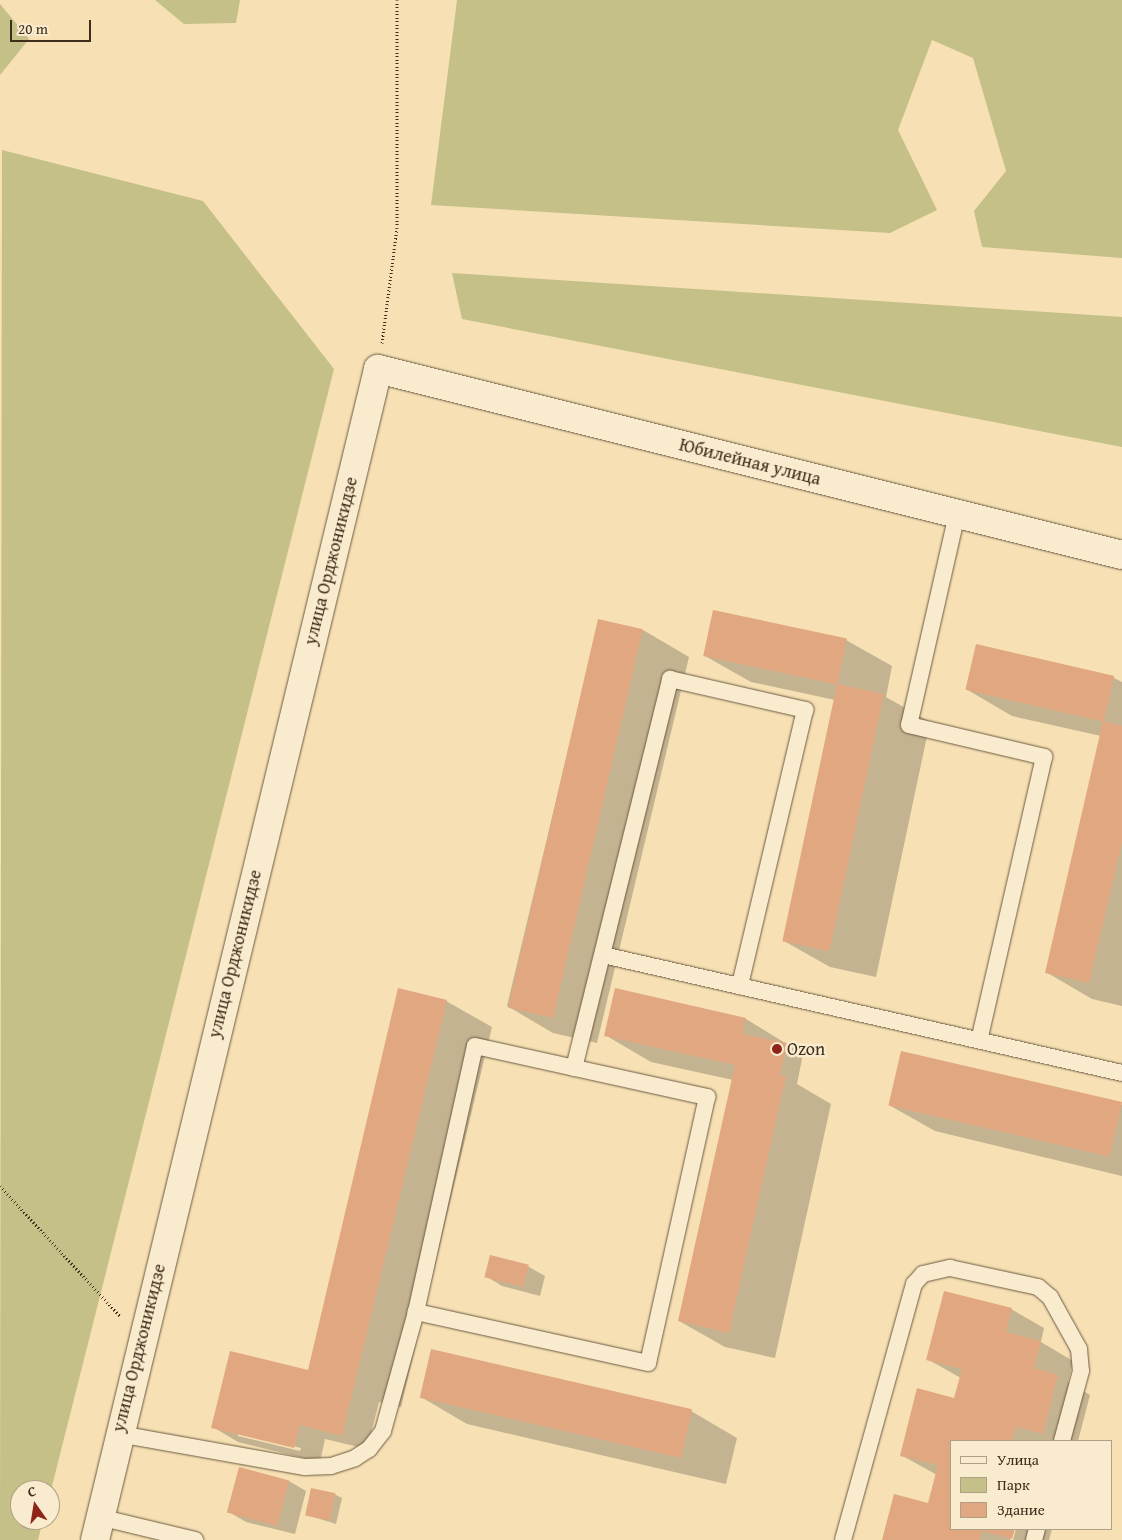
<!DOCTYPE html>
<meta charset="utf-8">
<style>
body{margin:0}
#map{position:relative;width:1122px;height:1540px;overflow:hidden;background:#f6e0b4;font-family:"Gentium Book Plus",serif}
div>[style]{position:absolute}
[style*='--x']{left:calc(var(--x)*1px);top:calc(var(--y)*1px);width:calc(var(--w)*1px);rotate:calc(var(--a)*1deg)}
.green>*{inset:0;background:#c4c087}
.shadow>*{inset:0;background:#0003}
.building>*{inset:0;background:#e1a781;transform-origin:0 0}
.path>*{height:3px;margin-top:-1.5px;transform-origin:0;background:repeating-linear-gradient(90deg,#3f2e1b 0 1px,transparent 0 3.5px)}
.roads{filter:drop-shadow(0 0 1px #6d5a41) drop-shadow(0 0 1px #6d5a41)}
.lane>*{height:16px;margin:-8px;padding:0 8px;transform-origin:8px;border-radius:8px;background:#f9ebce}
.street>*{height:28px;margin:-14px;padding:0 14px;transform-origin:14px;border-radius:14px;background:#f9ebce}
.dots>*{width:14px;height:14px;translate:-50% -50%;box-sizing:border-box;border:2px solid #f9ebce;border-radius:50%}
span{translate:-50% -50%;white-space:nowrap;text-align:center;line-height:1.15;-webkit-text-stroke:5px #f9ebce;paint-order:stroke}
.street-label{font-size:18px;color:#3f2e1b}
.poi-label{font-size:18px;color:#3f2e1b}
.left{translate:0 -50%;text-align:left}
.legend{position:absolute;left:950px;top:1440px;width:162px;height:90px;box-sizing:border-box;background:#f9ebce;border:1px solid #af9f86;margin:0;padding:6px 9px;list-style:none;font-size:15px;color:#3f2e1b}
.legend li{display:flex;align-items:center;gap:10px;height:25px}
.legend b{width:25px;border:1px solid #af9f86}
.north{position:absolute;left:10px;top:1480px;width:50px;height:50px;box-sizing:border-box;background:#f9ebce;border:1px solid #af9f86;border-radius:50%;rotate:347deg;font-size:14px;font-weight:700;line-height:20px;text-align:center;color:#3f2e1b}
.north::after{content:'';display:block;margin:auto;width:18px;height:22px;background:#8f2418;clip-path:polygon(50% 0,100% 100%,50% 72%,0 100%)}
.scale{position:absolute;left:10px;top:20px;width:81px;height:22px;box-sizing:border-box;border:2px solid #3f2e1b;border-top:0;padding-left:6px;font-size:15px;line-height:18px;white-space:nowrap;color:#3f2e1b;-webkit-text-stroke:4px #f9ebce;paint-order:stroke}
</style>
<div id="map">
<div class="green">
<div style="clip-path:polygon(155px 0,240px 0,236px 23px,184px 24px)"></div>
<div style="clip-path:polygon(457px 0,1122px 0,1122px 258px,982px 247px,974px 211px,1006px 171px,973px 58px,932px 40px,898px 130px,937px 210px,890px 233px,431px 205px)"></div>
<div style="clip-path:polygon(0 4px,29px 39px,0 75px)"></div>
<div style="clip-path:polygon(2px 150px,203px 201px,334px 369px,50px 1494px,50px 1490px,20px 1490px,20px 1520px,43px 1520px,38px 1540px,0 1540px)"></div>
<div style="clip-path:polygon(452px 273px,1122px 317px,1122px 447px,462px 319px)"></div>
</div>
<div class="shadow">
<div style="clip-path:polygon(599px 620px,643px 630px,689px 657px,597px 1043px,553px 1033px,507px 1006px)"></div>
<div style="clip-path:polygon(846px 640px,892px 666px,886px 697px,930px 722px,876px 977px,830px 967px,784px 941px,835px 700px,751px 682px,705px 656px)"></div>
<div style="clip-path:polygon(976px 646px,1114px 678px,1122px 682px,1122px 1006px,1092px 999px,1046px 972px,1101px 736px,1012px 716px,966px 689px)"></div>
<div style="clip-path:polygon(evenodd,446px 1001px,492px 1027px,401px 1407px,379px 1402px,367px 1449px,325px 1439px,320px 1462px,238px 1442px,213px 1427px,314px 1373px,446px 1001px,238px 1433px,301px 1448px,300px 1451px,238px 1436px,238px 1433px)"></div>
<div style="clip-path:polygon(746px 1019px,803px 1054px,797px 1084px,831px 1104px,775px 1358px,725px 1347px,679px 1321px,733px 1080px,651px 1062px,605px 1035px)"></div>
<div style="clip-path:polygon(889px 1105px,1122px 1105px,1122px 1176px,935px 1131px)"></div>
<div style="clip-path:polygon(491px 1257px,529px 1267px,545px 1276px,540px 1296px,502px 1286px,486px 1276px)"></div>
<div style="clip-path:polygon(1011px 1309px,1044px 1328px,1041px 1342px,1073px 1361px,1068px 1382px,1090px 1395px,1078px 1441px,951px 1441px,951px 1529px,1013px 1529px,1010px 1540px,883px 1540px,929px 1504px,937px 1475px,901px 1455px,955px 1400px,961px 1378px,927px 1359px)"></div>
<div style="clip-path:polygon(421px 1397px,691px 1411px,737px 1438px,726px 1484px,467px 1424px)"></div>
<div style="clip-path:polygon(240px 1469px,289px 1481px,306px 1491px,295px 1534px,246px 1522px,229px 1512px)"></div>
<div style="clip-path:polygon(334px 1494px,342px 1498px,336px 1524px,307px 1515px)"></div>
<div style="clip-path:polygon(1016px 1529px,1052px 1529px,1049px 1540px,1013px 1540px)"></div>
</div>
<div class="building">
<div style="left:713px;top:610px;width:137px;height:47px;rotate:12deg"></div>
<div style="left:598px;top:619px;width:46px;height:399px;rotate:13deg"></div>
<div style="left:976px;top:644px;width:142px;height:47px;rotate:13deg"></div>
<div style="left:837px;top:684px;width:48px;height:263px;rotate:12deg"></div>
<div style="clip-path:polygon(1103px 721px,1122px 726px,1122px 842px,1089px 983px,1045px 973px)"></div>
<div style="clip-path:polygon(398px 988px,447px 1000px,342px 1436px,300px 1425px,294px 1448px,211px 1428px,230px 1351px,308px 1370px)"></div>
<div style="clip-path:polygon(615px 988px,746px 1018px,742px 1034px,787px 1043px,780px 1075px,786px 1076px,729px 1333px,678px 1321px,735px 1065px,604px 1036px)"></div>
<div style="left:901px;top:1051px;width:227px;height:56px;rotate:13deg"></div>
<div style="left:490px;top:1255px;width:40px;height:23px;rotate:14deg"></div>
<div style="clip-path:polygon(944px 1291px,1012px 1308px,1006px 1332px,1041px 1341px,1034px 1368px,1058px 1375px,1043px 1434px,1016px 1427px,1012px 1441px,951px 1441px,951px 1529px,1015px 1529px,1012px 1539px,982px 1531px,980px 1540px,882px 1540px,894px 1494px,928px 1503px,938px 1465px,900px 1456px,917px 1388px,954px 1398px,962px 1369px,926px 1360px)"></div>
<div style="left:431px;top:1349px;width:268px;height:50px;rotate:13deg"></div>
<div style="left:239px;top:1467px;width:52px;height:47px;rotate:15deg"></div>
<div style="left:311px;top:1488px;width:25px;height:28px;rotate:12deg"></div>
</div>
<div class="path">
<div style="--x:382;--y:343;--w:116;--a:-82.6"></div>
<div style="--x:397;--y:228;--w:228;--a:-90"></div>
<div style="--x:0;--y:1186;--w:177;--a:47.3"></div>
</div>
<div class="roads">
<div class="lane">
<div style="--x:957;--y:514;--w:216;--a:102.8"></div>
<div style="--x:909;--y:725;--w:139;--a:13.3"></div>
<div style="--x:1044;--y:757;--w:290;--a:102.9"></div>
<div style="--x:603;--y:955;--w:532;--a:12.81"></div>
<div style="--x:475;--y:1046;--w:238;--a:12.4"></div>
<div style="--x:707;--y:1097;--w:272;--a:102.5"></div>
<div style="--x:648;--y:1363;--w:238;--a:-167.6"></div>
<div style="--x:416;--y:1312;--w:272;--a:-77.5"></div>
<div style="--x:574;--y:1068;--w:401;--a:-76.1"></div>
<div style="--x:670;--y:679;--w:139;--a:12.9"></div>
<div style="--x:805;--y:710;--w:284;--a:103.3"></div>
<div style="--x:119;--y:1434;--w:189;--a:10.1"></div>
<div style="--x:305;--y:1467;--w:26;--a:-2"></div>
<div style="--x:331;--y:1466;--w:25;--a:-18"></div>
<div style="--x:355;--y:1458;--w:17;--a:-33"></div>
<div style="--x:369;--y:1449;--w:23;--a:-52"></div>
<div style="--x:383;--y:1431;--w:123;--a:-74.5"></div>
<div style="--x:99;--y:1517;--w:99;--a:13.5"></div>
<div style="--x:843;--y:1540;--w:266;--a:-74.5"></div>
<div style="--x:914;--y:1284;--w:13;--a:-48"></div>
<div style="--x:923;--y:1274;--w:28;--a:-13"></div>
<div style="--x:950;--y:1268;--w:90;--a:12.2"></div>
<div style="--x:1038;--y:1287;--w:16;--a:40"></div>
<div style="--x:1050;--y:1297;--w:60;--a:60.9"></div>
<div style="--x:1079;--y:1349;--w:22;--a:85"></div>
<div style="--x:1081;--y:1371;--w:73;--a:105.2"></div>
<div style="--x:1034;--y:1540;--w:11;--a:-75"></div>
</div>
<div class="street">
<div style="--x:95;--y:1540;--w:1205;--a:-76.41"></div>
<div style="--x:378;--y:369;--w:767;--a:14.04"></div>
</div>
</div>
<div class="dots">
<div style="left:777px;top:1049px;background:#8f2418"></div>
</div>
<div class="street-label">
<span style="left:750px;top:462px;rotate:14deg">Юбилейная улица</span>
<span style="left:331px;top:561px;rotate:-76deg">улица Орджоникидзе</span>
<span style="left:235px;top:954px;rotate:-76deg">улица Орджоникидзе</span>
<span style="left:139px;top:1348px;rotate:-76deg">улица Орджоникидзе</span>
</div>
<div class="poi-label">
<span class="left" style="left:787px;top:1049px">Ozon</span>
</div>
<ul class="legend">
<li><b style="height:6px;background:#f9ebce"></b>Улица</li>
<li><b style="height:14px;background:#c4c087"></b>Парк</li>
<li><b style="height:14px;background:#e1a781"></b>Здание</li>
</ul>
<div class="north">С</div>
<div class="scale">20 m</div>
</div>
